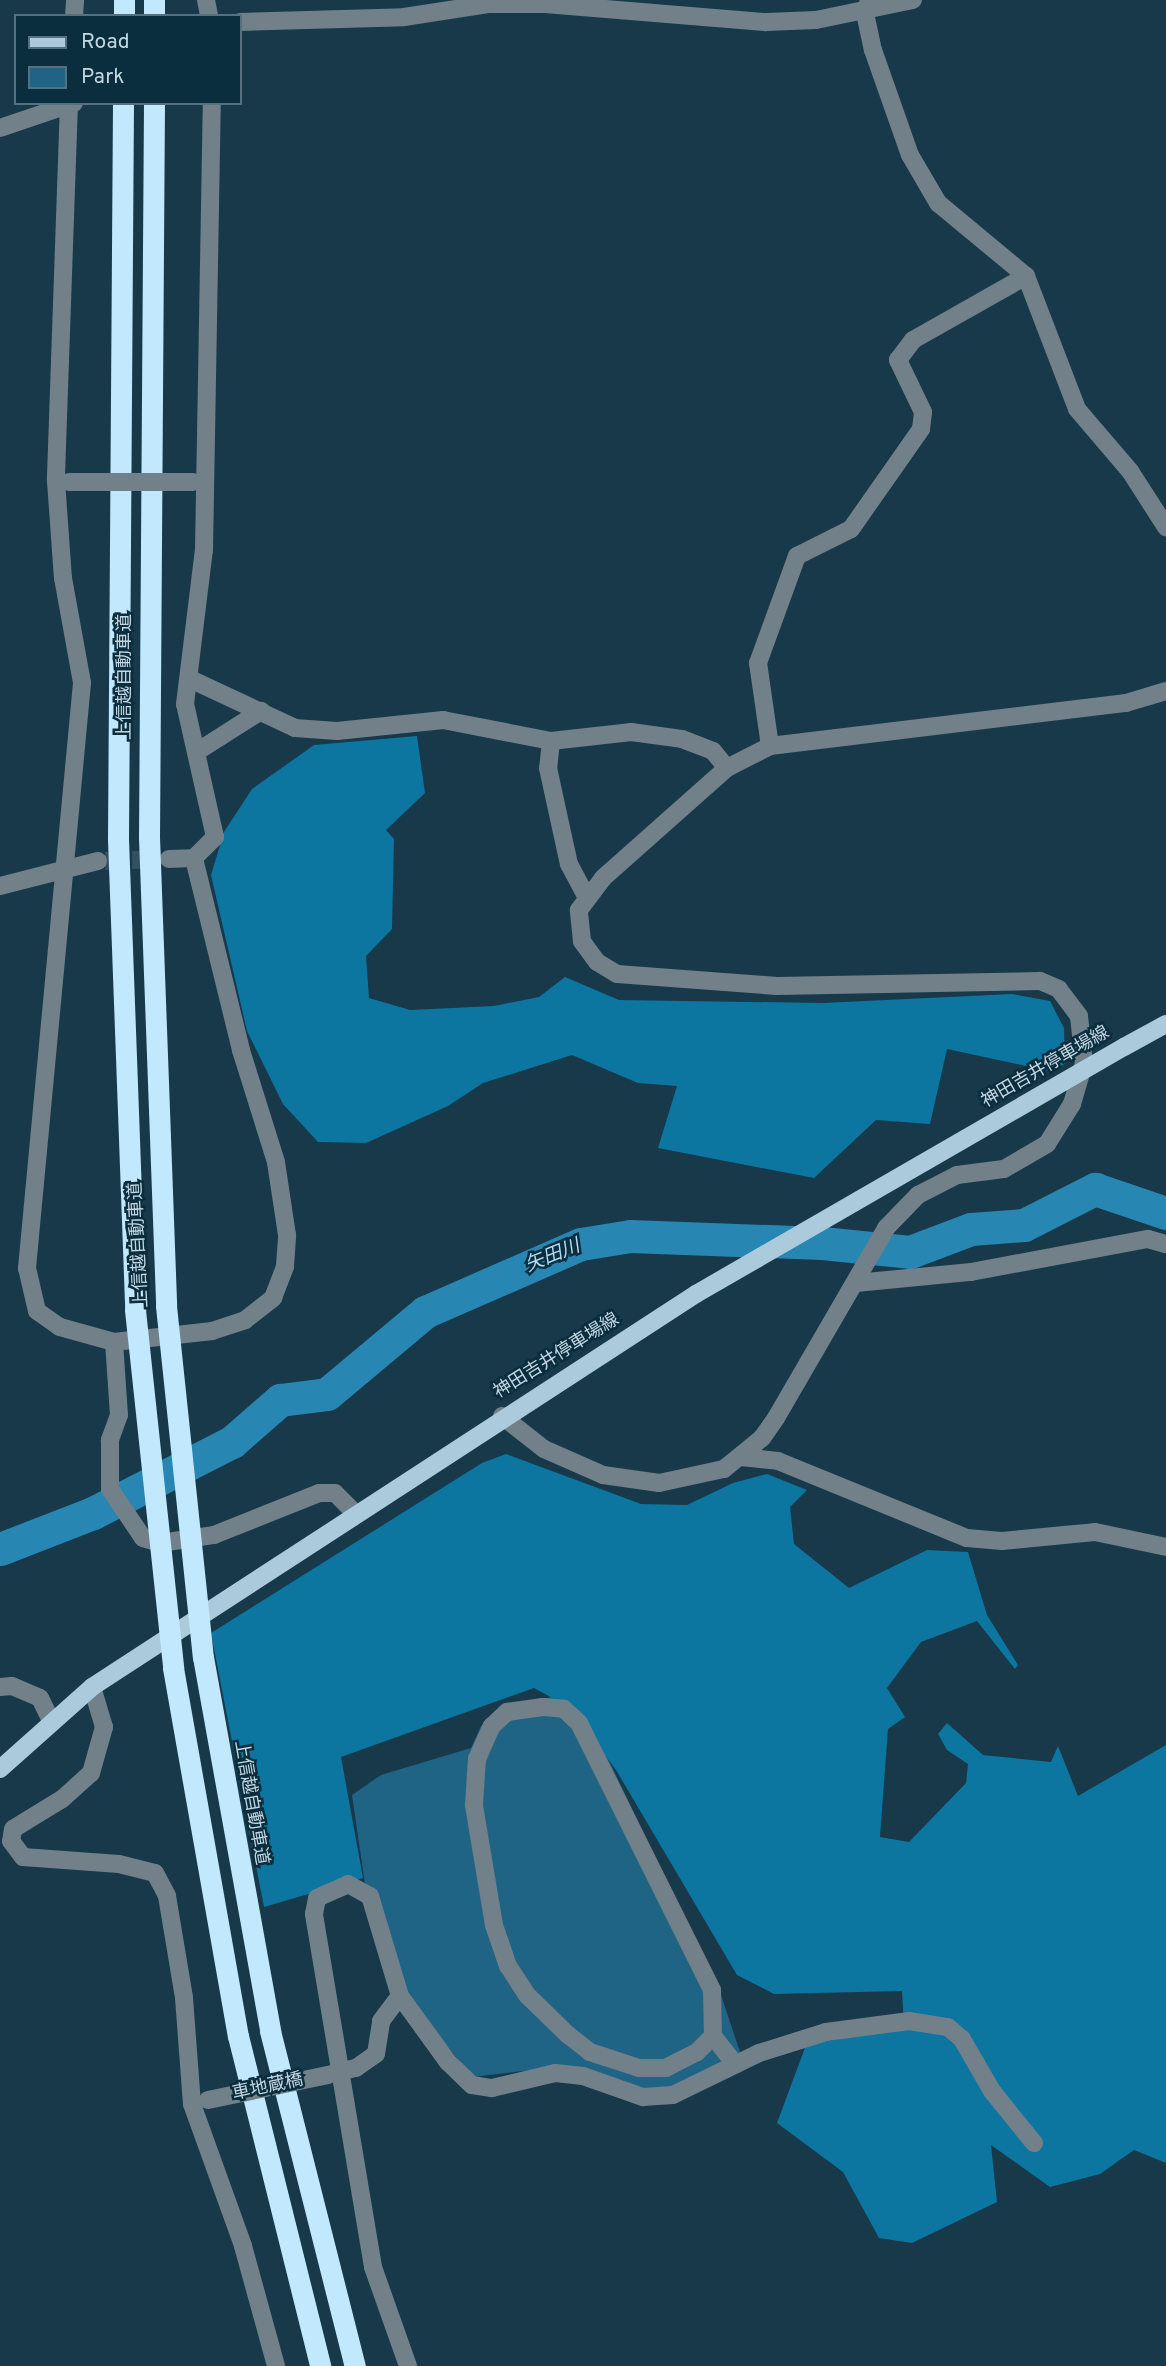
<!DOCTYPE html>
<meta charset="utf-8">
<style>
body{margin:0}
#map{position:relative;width:1166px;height:2366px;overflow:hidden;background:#17394a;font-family:Overpass,"Noto Sans JP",sans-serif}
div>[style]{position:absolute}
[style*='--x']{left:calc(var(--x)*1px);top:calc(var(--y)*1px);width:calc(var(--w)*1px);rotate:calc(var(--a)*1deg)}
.green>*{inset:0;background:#206485}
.forest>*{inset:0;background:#0c75a0}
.river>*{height:33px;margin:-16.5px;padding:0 16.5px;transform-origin:16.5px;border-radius:16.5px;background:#2886b2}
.minor-tunnel>*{height:18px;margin-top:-9px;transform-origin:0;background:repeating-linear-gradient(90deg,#315161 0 18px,transparent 0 27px)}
.minor>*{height:18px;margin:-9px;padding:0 9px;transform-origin:9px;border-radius:9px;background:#718089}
.major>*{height:18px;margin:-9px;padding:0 9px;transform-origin:9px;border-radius:9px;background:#abcbdd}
.highway>*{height:21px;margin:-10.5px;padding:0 10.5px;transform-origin:10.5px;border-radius:10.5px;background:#c2e8fe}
.minor-bridge>*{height:18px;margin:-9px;padding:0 9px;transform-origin:9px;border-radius:9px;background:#718089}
.major-bridge>*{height:18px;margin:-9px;padding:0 9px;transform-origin:9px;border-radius:9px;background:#abcbdd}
.highway-bridge>*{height:21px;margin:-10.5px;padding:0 10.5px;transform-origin:10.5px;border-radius:10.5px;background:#c2e8fe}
span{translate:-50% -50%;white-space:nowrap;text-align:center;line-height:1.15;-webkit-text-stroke:5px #0b2e3f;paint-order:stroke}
.street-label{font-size:18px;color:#c4d6e1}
.water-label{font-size:19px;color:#b2dcf4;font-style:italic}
.legend{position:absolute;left:14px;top:14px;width:228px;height:91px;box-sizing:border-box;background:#0b2e3f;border:2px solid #557180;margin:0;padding:9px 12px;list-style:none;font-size:21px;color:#c4d6e1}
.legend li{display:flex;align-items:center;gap:14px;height:35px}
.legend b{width:35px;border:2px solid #557180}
</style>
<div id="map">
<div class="green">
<div style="clip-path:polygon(557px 1696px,594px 1729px,722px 1998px,741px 2055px,672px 2090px,644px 2093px,565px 2066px,473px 2077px,404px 1994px,365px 1884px,352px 1795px,381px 1775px,471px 1748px,481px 1726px,502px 1706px)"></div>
</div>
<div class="forest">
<div style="clip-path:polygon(417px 736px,425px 793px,386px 830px,394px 839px,392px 929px,366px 956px,369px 998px,410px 1010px,494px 1006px,539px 997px,565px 977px,619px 1000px,823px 1003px,1012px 994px,1050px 1001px,1064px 1028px,1065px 1064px,1050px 1071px,947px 1049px,930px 1124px,876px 1120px,814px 1178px,658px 1148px,677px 1086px,638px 1083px,572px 1055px,483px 1083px,448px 1106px,366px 1143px,318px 1142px,283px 1104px,247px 1031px,211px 875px,224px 832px,252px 789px,314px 745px)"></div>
<div style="clip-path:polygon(506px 1454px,641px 1504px,687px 1505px,733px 1483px,767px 1474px,807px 1490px,790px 1507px,794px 1544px,849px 1588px,927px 1550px,968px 1552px,987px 1615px,1018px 1665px,1015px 1669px,977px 1621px,921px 1642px,887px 1688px,905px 1717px,888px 1729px,880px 1837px,909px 1842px,966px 1783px,968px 1764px,947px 1750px,938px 1734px,947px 1723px,983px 1755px,1051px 1762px,1058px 1746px,1078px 1796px,1166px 1745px,1166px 2163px,1134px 2150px,1100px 2174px,1050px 2187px,991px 2145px,997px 2202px,912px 2243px,879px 2238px,843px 2172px,777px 2123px,806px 2045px,904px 2027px,902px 1991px,774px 1994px,737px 1975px,616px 1770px,571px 1708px,534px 1688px,341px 1757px,363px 1878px,264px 1907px,211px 1633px,482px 1463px)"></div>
</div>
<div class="river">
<div style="--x:0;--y:1549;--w:100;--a:-21.2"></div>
<div style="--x:93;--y:1513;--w:156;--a:-27.1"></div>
<div style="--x:232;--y:1442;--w:64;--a:-41.2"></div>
<div style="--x:280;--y:1400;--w:47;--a:-7.3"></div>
<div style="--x:327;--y:1394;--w:128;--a:-39.9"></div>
<div style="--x:425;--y:1312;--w:170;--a:-23.6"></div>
<div style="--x:581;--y:1244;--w:50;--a:-9.3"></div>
<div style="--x:630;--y:1236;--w:192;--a:2.1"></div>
<div style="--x:822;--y:1243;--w:88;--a:5.8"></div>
<div style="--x:910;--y:1252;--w:65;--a:-20.7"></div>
<div style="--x:971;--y:1229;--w:53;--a:-4.3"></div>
<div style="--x:1024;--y:1225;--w:80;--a:-26.9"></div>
<div style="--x:1095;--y:1189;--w:75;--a:18.7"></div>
</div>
<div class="minor-tunnel">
<div style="--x:105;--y:861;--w:56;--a:-2"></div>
</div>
<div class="minor">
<div style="--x:206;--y:0;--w:16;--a:79"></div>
<div style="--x:869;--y:0;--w:14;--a:107"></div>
<div style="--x:865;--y:13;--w:38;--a:78"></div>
<div style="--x:873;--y:50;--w:111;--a:70.6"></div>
<div style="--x:910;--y:155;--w:56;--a:59.7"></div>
<div style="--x:938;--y:203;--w:114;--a:39.7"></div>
<div style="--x:1026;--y:276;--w:142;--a:69"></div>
<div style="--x:1077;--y:409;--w:82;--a:49.5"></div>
<div style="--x:1130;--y:471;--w:67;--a:57.3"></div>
<div style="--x:74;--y:16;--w:16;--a:-86"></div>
<div style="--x:240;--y:22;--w:164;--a:-1.7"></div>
<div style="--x:404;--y:17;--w:85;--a:-8.8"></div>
<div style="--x:488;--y:4;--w:57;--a:0"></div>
<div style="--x:545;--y:4;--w:222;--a:4.7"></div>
<div style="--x:766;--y:22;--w:50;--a:-2.3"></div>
<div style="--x:816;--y:20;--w:99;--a:-11.7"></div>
<div style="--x:69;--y:103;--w:378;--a:92"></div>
<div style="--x:56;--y:481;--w:97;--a:85.9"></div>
<div style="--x:63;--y:578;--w:107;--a:79.7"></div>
<div style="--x:82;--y:683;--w:588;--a:95.37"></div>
<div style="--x:27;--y:1268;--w:44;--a:76.9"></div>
<div style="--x:37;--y:1311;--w:28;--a:35"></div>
<div style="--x:60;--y:1327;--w:56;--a:15.5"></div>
<div style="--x:114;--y:1342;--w:99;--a:-6.4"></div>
<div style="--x:212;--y:1331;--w:35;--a:-18"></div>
<div style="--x:245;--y:1320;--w:36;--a:-38"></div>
<div style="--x:273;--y:1298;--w:34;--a:-69"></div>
<div style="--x:285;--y:1266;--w:31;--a:-86"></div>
<div style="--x:287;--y:1235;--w:74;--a:-98.6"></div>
<div style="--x:276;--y:1162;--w:117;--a:-107.4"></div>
<div style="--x:241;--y:1050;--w:198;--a:-103.8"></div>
<div style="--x:0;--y:128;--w:78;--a:-18.7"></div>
<div style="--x:190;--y:679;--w:116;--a:25"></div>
<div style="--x:295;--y:728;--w:42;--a:4.1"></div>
<div style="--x:337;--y:731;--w:107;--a:-5.9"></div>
<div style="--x:443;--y:720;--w:110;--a:11"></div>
<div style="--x:551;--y:741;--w:81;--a:-6.4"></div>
<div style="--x:631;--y:732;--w:51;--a:7.8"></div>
<div style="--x:682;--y:739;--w:33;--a:21"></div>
<div style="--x:713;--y:751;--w:22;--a:51"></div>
<div style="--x:551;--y:741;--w:27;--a:96"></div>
<div style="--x:548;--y:768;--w:98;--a:77.7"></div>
<div style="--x:569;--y:864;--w:36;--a:62"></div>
<div style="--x:770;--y:746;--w:84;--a:-98.2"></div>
<div style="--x:758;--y:663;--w:114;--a:-70"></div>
<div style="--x:797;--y:556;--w:60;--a:-26.6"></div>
<div style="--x:851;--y:529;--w:122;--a:-55"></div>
<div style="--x:921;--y:429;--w:17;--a:-83"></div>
<div style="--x:923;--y:412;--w:58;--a:-115.7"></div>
<div style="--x:898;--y:360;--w:25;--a:-53"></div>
<div style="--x:913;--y:340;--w:130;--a:-29.5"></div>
<div style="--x:198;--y:751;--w:75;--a:-32.4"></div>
<div style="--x:169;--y:859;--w:25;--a:-2"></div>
<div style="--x:194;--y:858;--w:30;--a:-45"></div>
<div style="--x:215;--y:837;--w:136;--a:-102.7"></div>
<div style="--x:185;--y:704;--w:155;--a:-83"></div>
<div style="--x:204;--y:550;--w:447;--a:-89"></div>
<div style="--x:0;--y:886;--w:101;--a:-14.3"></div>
<div style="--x:856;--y:1283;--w:116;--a:-5.5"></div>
<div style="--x:971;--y:1272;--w:180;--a:-10.6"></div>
<div style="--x:1148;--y:1239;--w:19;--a:16"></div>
<div style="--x:114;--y:1342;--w:73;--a:86.1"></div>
<div style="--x:119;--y:1415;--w:27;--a:110"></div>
<div style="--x:110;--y:1440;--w:49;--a:90"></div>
<div style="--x:110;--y:1489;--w:59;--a:56"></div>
<div style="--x:143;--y:1538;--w:19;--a:16"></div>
<div style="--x:161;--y:1543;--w:54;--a:-8.6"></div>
<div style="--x:214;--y:1535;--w:113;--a:-21.8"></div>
<div style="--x:319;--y:1493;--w:16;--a:0"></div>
<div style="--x:335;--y:1493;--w:28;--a:45"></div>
<div style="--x:502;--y:1416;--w:53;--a:38.2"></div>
<div style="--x:544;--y:1449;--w:64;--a:23.8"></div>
<div style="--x:603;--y:1475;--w:57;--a:8.1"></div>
<div style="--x:659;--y:1483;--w:66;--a:-12.2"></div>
<div style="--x:724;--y:1469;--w:49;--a:-39.2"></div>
<div style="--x:762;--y:1438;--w:24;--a:-55"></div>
<div style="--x:776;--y:1418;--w:220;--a:-59.9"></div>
<div style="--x:886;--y:1228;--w:46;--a:-45.9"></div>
<div style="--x:918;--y:1195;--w:44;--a:-27.1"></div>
<div style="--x:957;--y:1175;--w:47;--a:-7.3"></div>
<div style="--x:1004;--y:1169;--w:50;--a:-30.2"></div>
<div style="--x:1047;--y:1144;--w:47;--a:-58"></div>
<div style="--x:1072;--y:1104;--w:43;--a:-73.7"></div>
<div style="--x:1084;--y:1063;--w:47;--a:-96.1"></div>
<div style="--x:1079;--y:1016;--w:34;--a:-127"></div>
<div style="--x:1059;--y:989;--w:21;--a:-157"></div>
<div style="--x:1040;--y:981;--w:263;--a:178.9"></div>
<div style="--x:777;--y:986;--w:160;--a:-175.7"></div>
<div style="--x:617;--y:974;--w:23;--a:-149"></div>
<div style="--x:597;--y:962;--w:26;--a:-126"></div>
<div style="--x:582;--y:941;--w:31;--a:-96"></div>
<div style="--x:579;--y:910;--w:40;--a:-53"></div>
<div style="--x:603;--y:878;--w:166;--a:-41.6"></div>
<div style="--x:727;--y:768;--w:48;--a:-27.1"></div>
<div style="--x:770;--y:746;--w:359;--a:-6.9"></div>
<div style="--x:1126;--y:703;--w:42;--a:-16.7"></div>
<div style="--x:741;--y:1457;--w:37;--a:6"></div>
<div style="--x:778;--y:1461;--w:204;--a:22.2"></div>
<div style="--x:967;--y:1538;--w:35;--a:5"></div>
<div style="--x:1002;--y:1541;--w:93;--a:-5.5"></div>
<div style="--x:1095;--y:1532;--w:73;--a:11.9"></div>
<div style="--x:0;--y:1687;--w:12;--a:-5"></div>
<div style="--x:12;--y:1686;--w:30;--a:23"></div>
<div style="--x:40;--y:1698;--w:25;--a:64"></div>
<div style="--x:92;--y:1687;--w:42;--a:73.3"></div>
<div style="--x:104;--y:1727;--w:48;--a:105.8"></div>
<div style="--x:91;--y:1773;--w:39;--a:138"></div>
<div style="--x:62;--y:1799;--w:57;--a:148.5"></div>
<div style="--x:13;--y:1829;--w:12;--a:99"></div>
<div style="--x:11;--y:1841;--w:20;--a:53"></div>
<div style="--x:23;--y:1857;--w:96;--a:4.2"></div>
<div style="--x:119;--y:1864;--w:37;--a:14"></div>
<div style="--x:155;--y:1873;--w:26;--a:62"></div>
<div style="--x:167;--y:1896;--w:103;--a:80.5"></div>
<div style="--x:184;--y:1998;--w:106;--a:85.7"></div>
<div style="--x:192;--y:2104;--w:151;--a:70.2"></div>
<div style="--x:243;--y:2246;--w:124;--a:74.6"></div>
<div style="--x:543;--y:1707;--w:21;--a:5"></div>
<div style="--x:564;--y:1709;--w:21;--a:43"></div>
<div style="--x:579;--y:1723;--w:298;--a:63.5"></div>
<div style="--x:712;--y:1990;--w:46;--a:88.8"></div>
<div style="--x:713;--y:2036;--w:23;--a:135"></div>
<div style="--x:697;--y:2052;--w:35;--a:153"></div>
<div style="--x:666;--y:2068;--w:27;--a:180"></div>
<div style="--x:639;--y:2068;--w:52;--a:-161.9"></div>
<div style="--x:590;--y:2052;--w:28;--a:-142"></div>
<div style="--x:568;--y:2035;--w:57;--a:-135.7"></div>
<div style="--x:527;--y:1995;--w:35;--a:-123"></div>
<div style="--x:508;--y:1966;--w:43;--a:-108.9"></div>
<div style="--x:494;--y:1925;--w:122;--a:-99.5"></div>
<div style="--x:474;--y:1805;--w:46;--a:-86.3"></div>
<div style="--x:477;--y:1759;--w:36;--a:-66"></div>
<div style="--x:492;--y:1726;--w:21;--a:-43"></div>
<div style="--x:507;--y:1712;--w:36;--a:-8"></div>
<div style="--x:713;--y:2036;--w:36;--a:52"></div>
<div style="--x:334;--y:2073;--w:23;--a:-13"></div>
<div style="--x:356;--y:2068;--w:24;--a:-35"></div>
<div style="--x:376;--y:2054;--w:33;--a:-81"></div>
<div style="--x:381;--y:2021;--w:31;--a:-53"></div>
<div style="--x:408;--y:2366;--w:105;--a:-109.5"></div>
<div style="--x:373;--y:2267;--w:358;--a:-99.5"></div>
<div style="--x:314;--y:1914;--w:16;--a:-79"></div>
<div style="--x:317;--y:1898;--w:34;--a:-24"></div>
<div style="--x:348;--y:1884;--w:25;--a:29"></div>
<div style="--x:370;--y:1896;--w:104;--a:73.3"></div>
<div style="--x:400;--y:1996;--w:82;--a:54"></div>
<div style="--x:448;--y:2062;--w:33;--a:44"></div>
<div style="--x:472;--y:2085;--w:20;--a:9"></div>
<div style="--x:492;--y:2088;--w:65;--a:-13.4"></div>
<div style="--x:555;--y:2073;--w:28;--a:6"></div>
<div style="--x:583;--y:2076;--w:64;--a:19.3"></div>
<div style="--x:643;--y:2097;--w:30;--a:-4"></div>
<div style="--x:673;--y:2095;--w:96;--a:-26"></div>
<div style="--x:759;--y:2053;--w:70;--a:-17.4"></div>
<div style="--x:826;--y:2032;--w:84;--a:-7.5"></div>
<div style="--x:909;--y:2021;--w:39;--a:9"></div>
<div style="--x:948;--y:2027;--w:18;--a:41"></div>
<div style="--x:962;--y:2039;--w:60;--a:60"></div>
<div style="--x:992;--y:2091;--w:67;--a:51.1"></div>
</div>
<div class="major">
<div style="--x:1124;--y:1047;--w:48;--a:-28.7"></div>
<div style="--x:0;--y:1769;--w:123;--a:-41.7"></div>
<div style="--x:92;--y:1687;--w:721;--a:-33.05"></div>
</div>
<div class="highway">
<div style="--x:124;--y:0;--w:16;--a:90"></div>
<div style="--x:154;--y:0;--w:16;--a:90"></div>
<div style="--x:123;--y:103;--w:736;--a:90.39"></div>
<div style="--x:118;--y:839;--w:471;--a:87.9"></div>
<div style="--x:154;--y:103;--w:734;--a:90.39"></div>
<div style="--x:149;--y:837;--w:469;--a:87.9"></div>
<div style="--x:203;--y:1657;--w:380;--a:79.8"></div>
<div style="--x:270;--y:2031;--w:346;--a:75.8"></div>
<div style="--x:173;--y:1668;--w:374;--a:80"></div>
<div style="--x:238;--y:2036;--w:340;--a:76"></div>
</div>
<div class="minor-bridge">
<div style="--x:69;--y:482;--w:124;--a:0"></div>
<div style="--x:208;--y:2100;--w:123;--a:-11.8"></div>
</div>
<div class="major-bridge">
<div style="--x:696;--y:1294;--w:494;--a:-30"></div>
</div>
<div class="highway-bridge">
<div style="--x:166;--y:1306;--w:353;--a:84"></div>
<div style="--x:135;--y:1310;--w:360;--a:83.9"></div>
</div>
<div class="street-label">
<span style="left:126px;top:677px;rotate:-90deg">上信越自動車道</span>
<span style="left:1046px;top:1068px;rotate:-30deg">神田吉井停車場線</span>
<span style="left:140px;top:1245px;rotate:-93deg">上信越自動車道</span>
<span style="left:557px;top:1357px;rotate:-32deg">神田吉井停車場線</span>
<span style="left:250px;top:1803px;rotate:80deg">上信越自動車道</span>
<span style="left:268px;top:2088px;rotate:-12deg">車地蔵橋</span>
</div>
<div class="water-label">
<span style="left:553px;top:1257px;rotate:-22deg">矢田川</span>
</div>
<ul class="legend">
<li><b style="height:9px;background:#abcbdd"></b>Road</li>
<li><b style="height:19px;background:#206485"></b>Park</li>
</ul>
</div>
